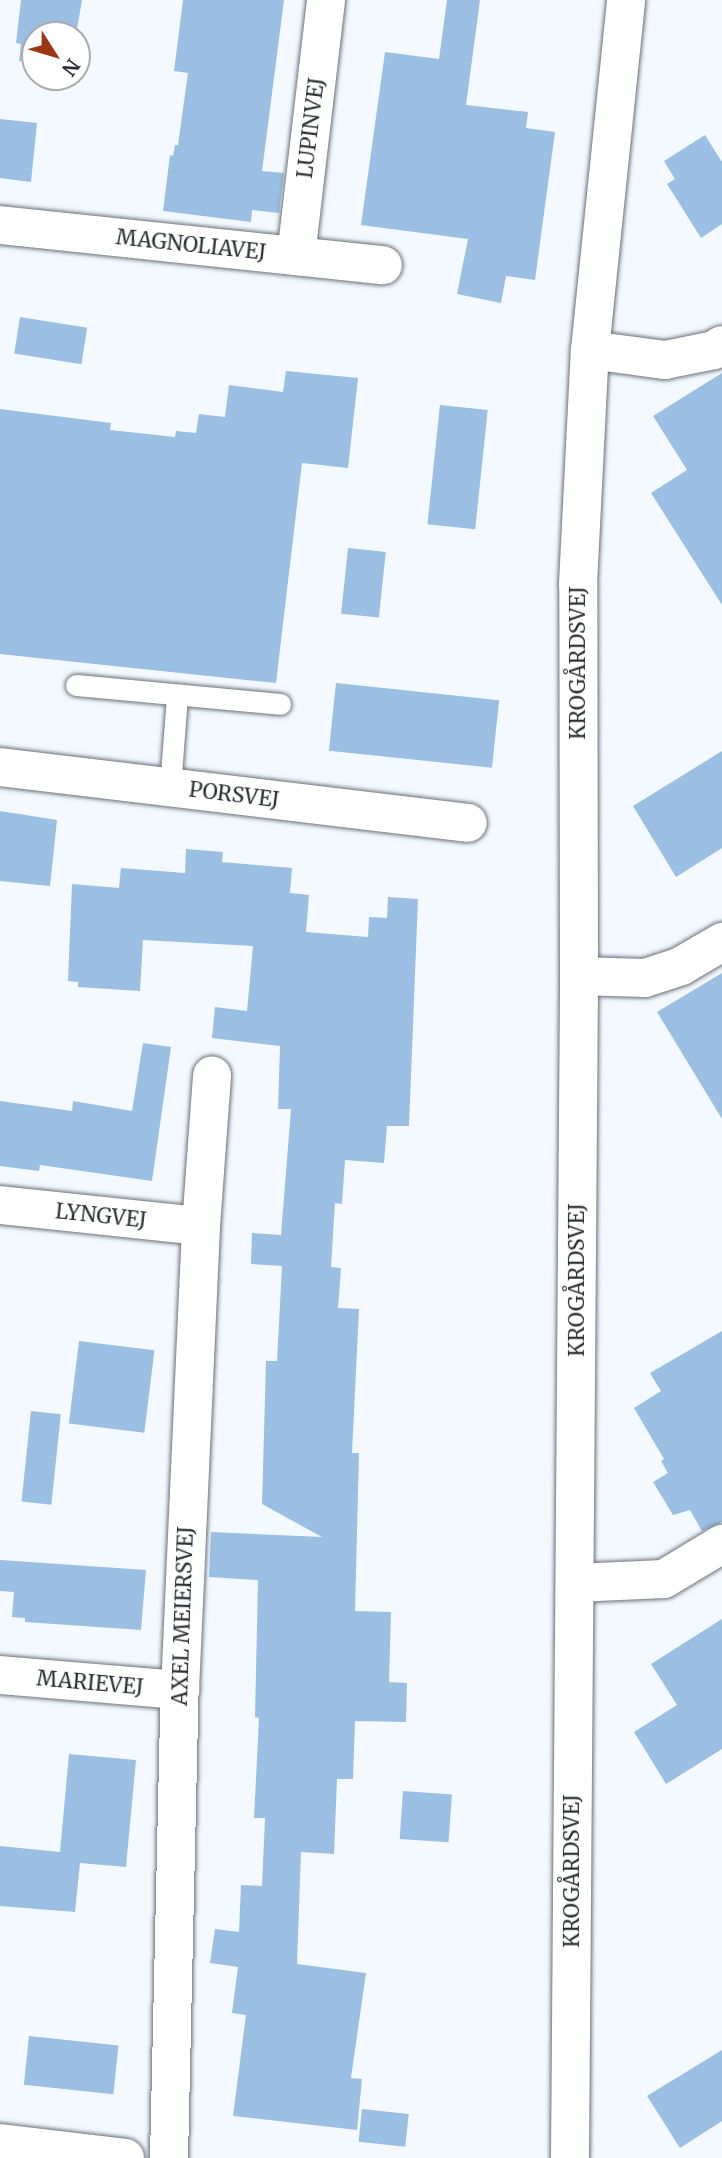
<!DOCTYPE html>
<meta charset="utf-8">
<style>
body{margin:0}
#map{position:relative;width:722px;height:2158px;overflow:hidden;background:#f3f9ff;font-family:Merriweather,serif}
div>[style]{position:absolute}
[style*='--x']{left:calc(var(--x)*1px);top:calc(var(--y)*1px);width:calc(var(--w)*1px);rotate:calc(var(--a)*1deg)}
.building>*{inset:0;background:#9abfe3;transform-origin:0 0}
.roads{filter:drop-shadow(0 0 2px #6a7177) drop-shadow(0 0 2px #6a7177)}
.service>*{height:21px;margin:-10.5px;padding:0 10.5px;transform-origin:10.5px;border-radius:10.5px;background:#fff}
.minor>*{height:38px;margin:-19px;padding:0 19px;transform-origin:19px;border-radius:19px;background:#fff}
span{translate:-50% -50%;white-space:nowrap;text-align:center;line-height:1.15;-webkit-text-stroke:5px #fff;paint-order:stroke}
.street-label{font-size:21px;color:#2c2f32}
.north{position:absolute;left:21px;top:21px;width:70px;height:70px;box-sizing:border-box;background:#fff;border:2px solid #abacad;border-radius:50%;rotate:127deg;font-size:19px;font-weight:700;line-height:28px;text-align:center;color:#2c2f32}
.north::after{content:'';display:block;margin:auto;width:24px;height:32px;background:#9d3614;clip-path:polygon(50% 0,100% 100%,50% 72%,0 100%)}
</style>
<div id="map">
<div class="building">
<div style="clip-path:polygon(21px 0,82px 0,76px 35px,35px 35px,35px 64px,19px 61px,21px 44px,16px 43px)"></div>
<div style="clip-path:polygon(183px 0,284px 0,262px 171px,284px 173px,279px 213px,252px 210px,251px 222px,163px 211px,170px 155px,173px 156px,175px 145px,178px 145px,188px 73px,174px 71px)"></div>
<div style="clip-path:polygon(447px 0,480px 0,466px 105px,528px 112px,526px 128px,555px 132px,535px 280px,506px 276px,501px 303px,457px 294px,468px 239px,361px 225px,385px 52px,439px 59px)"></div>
<div style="clip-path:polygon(0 119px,37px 123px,31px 182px,0 178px)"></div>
<div style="clip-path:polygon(705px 135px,722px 162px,722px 224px,701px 238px,667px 184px,675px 179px,664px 161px)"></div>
<div style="left:20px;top:317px;width:68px;height:37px;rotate:9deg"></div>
<div style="clip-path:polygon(286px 371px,358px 378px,348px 468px,302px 463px,276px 683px,0 654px,0 409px,111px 423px,110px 430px,175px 437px,176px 431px,196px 433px,199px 414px,225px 417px,229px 385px,283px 392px)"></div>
<div style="clip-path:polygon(722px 373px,722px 605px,651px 493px,687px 470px,653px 416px)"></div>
<div style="left:440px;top:405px;width:48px;height:120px;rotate:6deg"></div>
<div style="left:348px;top:548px;width:38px;height:66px;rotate:6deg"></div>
<div style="left:336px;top:683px;width:164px;height:68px;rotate:6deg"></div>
<div style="clip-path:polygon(722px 751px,722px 848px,676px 877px,633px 806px)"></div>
<div style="clip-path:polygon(0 811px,57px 820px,50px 886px,0 881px)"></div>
<div style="clip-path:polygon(186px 849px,223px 852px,222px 862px,292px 868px,290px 893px,309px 895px,306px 932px,368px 937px,369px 917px,387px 918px,388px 897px,418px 899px,409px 1126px,387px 1126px,384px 1163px,345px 1160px,342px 1204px,335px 1203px,331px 1267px,341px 1268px,338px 1308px,359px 1309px,352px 1453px,359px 1453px,355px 1611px,391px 1612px,389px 1682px,407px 1683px,406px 1722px,355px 1721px,353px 1779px,337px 1779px,334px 1854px,301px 1852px,297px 1964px,366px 1973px,351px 2078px,362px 2079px,357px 2130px,233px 2116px,246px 2015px,232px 2013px,238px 1967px,210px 1963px,215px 1929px,239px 1932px,241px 1885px,262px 1886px,265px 1818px,254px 1818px,259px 1718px,255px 1717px,258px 1580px,209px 1577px,211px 1532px,322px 1537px,262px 1504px,266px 1361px,277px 1361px,282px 1266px,251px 1264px,252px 1233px,281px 1235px,291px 1109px,278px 1109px,280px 1046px,212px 1038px,215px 1007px,247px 1011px,253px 946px,143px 940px,140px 991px,78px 987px,78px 982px,68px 981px,72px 884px,119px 888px,121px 868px,185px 873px)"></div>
<div style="clip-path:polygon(722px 973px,722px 1119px,657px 1012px)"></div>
<div style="clip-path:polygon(143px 1043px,171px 1047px,152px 1181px,40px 1165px,39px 1171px,0 1166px,0 1101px,72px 1111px,73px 1101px,132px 1111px)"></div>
<div style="clip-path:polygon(722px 1331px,722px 1522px,702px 1531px,690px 1510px,673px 1515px,653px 1482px,668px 1473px,661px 1461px,664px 1459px,634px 1408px,661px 1391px,650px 1373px)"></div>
<div style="left:79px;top:1341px;width:76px;height:83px;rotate:7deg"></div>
<div style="left:31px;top:1411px;width:30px;height:91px;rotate:6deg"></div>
<div style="clip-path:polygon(0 1560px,146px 1570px,141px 1630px,25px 1622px,25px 1618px,12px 1617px,14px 1592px,0 1591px)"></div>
<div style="clip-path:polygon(722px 1619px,722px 1749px,666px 1784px,634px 1732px,677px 1705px,651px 1664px)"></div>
<div style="clip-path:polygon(69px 1754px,136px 1760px,126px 1867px,80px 1863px,75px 1912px,0 1906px,0 1846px,60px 1852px)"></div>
<div style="left:403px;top:1791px;width:49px;height:48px;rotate:4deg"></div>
<div style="left:29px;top:2036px;width:90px;height:49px;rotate:6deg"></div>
<div style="clip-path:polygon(722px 2050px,722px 2121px,680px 2148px,647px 2096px)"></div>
<div style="left:362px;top:2109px;width:47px;height:33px;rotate:6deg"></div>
</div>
<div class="roads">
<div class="service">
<div style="--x:76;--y:685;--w:205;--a:5.3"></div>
<div style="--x:170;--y:787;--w:92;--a:-85.6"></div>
</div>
<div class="minor">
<div style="--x:0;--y:225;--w:385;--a:6"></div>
<div style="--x:296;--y:256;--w:258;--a:-83.3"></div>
<div style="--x:590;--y:350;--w:76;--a:7.6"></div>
<div style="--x:665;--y:360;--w:50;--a:-11.5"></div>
<div style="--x:714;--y:350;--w:9;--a:-32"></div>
<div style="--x:0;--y:767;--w:471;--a:6.8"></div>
<div style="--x:579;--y:976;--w:66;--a:1.7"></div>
<div style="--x:645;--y:978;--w:38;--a:-18"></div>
<div style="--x:681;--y:966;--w:48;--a:-30.3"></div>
<div style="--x:0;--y:1205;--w:202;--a:6"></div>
<div style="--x:575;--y:1583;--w:89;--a:-2.6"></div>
<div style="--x:664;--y:1579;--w:68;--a:-31.1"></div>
<div style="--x:0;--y:1675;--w:181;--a:4.8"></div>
<div style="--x:0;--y:2143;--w:126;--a:6.8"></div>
<div style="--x:169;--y:2158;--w:468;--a:-88.7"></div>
<div style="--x:180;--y:1690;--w:464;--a:-87.4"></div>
<div style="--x:201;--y:1226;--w:151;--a:-85.8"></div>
<div style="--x:570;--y:2158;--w:1182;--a:-89.56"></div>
<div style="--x:579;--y:976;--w:392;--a:-90.1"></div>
<div style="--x:578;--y:584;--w:234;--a:-87.1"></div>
<div style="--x:590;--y:350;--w:352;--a:-84.1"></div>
</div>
</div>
<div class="street-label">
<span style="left:311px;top:128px;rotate:-83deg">LUPINVEJ</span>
<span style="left:191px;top:245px;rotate:6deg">MAGNOLIAVEJ</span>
<span style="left:578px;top:663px;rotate:-90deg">KROGÅRDSVEJ</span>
<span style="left:234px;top:795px;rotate:7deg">PORSVEJ</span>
<span style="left:101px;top:1216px;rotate:6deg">LYNGVEJ</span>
<span style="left:577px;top:1280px;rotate:-90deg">KROGÅRDSVEJ</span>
<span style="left:183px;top:1616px;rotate:-88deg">AXEL MEIERSVEJ</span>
<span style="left:90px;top:1683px;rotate:5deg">MARIEVEJ</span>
<span style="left:572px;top:1871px;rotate:-90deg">KROGÅRDSVEJ</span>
</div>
<div class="north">N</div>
</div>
